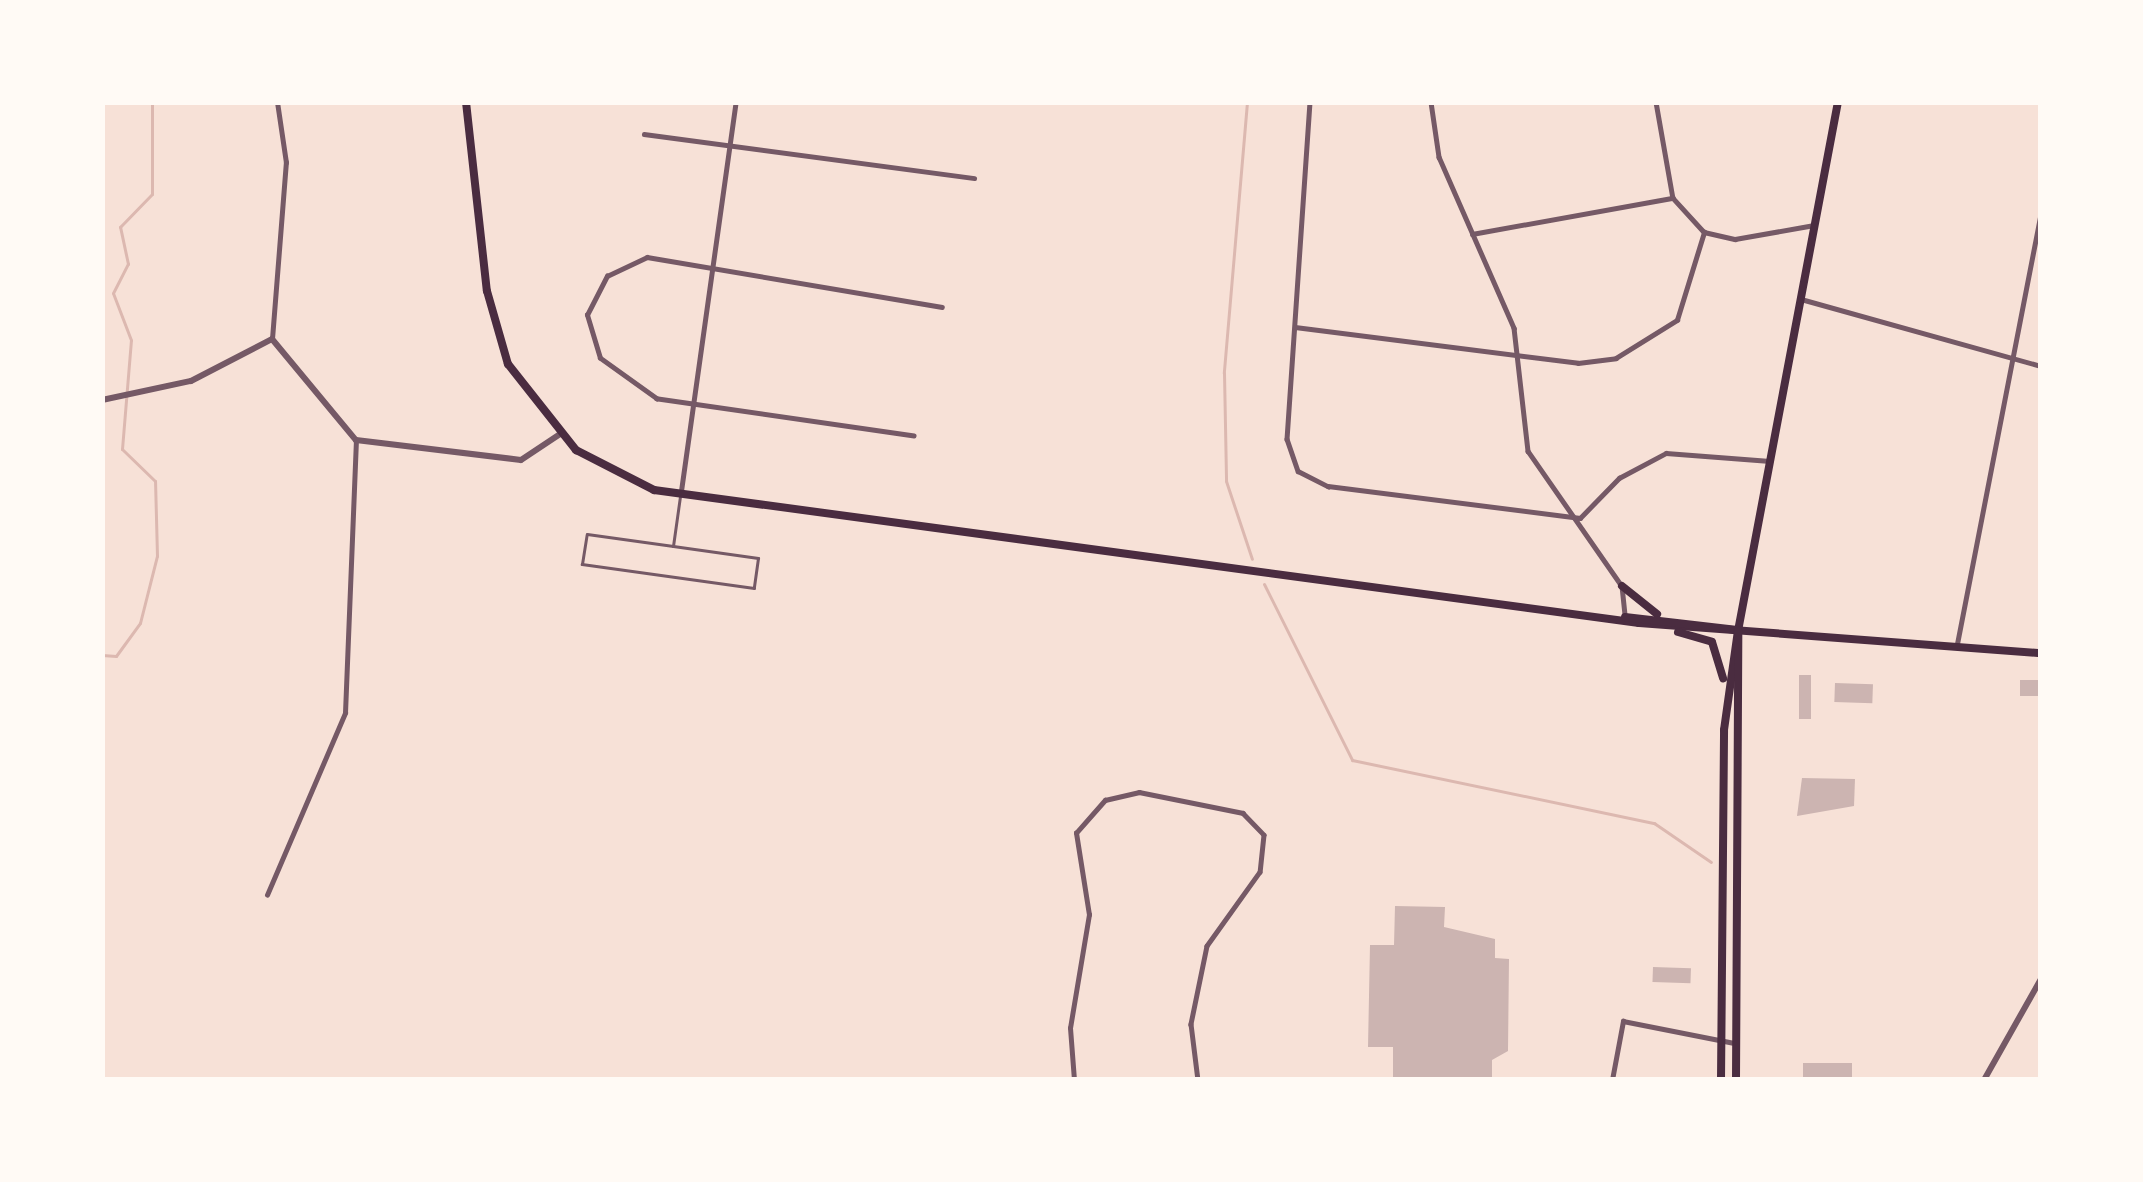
<!DOCTYPE html>
<style>
body{margin:0}
#map{position:relative;width:2143px;height:1182px;overflow:hidden;background:#f7e1d7;font-family:"DM Sans",sans-serif}
div>[style]{position:absolute}
[style*='--x']{left:calc(var(--x)*1px);top:calc(var(--y)*1px);width:calc(var(--w)*1px);rotate:calc(var(--a)*1deg)}
.stream>*{height:3px;margin:-1.5px;padding:0 1.5px;transform-origin:1.5px;border-radius:1.5px;background:#dcb8b0}
.building>*{inset:0;background:#ccb4b1;transform-origin:0 0}
.service>*{height:3px;margin:-1.5px;padding:0 1.5px;transform-origin:1.5px;border-radius:1.5px;background:#755966}
.minor>*{height:4.5px;margin:-2.25px;padding:0 2.25px;transform-origin:2.25px;border-radius:2.25px;background:#755966}
.tertiary>*{height:6px;margin:-3px;padding:0 3px;transform-origin:3px;border-radius:3px;background:#755966}
.secondary>*{height:8px;margin:-4px;padding:0 4px;transform-origin:4px;border-radius:4px;background:#4a2c40}
.primary>*{height:8px;margin:-4px;padding:0 4px;transform-origin:4px;border-radius:4px;background:#4a2c40}
span{translate:-50% -50%;white-space:nowrap;text-align:center;line-height:1.15;-webkit-text-stroke:9px #fffaf5;paint-order:stroke}
.frame{position:absolute;inset:0;border:105px solid #fffaf5;pointer-events:none}
</style>
<div id="map">
<div class="stream">
<div style="--x:1247;--y:102;--w:272;--a:94.9"></div>
<div style="--x:1224;--y:373;--w:108;--a:88.9"></div>
<div style="--x:1226;--y:481;--w:82;--a:71.6"></div>
<div style="--x:1264;--y:584;--w:197;--a:63.4"></div>
<div style="--x:1352;--y:760;--w:309;--a:11.8"></div>
<div style="--x:1654;--y:823;--w:69;--a:34.4"></div>
<div style="--x:102;--y:655;--w:14;--a:4"></div>
<div style="--x:116;--y:656;--w:41;--a:-54"></div>
<div style="--x:140;--y:623;--w:69;--a:-75.8"></div>
<div style="--x:157;--y:556;--w:75;--a:-91.5"></div>
<div style="--x:155;--y:481;--w:46;--a:-135.9"></div>
<div style="--x:122;--y:449;--w:109;--a:-85.3"></div>
<div style="--x:131;--y:340;--w:50;--a:-111"></div>
<div style="--x:113;--y:293;--w:33;--a:-63"></div>
<div style="--x:128;--y:264;--w:38;--a:-102"></div>
<div style="--x:120;--y:227;--w:46;--a:-45.9"></div>
<div style="--x:152;--y:194;--w:92;--a:-90"></div>
</div>
<div class="building">
<div style="left:1799px;top:675px;width:12px;height:44px"></div>
<div style="left:2020px;top:680px;width:21px;height:16px"></div>
<div style="left:1835px;top:683px;width:38px;height:19px;rotate:2deg"></div>
<div style="clip-path:polygon(1802px 778px,1855px 779px,1854px 806px,1797px 816px)"></div>
<div style="clip-path:polygon(1395px 906px,1445px 907px,1444px 927px,1495px 939px,1495px 958px,1509px 959px,1508px 1051px,1492px 1060px,1492px 1080px,1393px 1080px,1393px 1047px,1368px 1047px,1370px 945px,1394px 945px)"></div>
<div style="left:1653px;top:967px;width:38px;height:15px;rotate:2deg"></div>
<div style="left:1803px;top:1063px;width:49px;height:17px"></div>
</div>
<div class="service">
<div style="--x:673;--y:546;--w:86;--a:8"></div>
<div style="--x:758;--y:558;--w:30;--a:98"></div>
<div style="--x:754;--y:588;--w:174;--a:-172.1"></div>
<div style="--x:582;--y:564;--w:30;--a:-81"></div>
<div style="--x:587;--y:534;--w:87;--a:7.9"></div>
<div style="--x:673;--y:546;--w:50;--a:-82"></div>
</div>
<div class="minor">
<div style="--x:1310;--y:102;--w:338;--a:93.9"></div>
<div style="--x:1287;--y:439;--w:34;--a:71"></div>
<div style="--x:1298;--y:471;--w:34;--a:27"></div>
<div style="--x:1328;--y:486;--w:254;--a:7.2"></div>
<div style="--x:1431;--y:102;--w:56;--a:81.7"></div>
<div style="--x:1439;--y:157;--w:187;--a:66.3"></div>
<div style="--x:1514;--y:328;--w:124;--a:83.5"></div>
<div style="--x:1528;--y:451;--w:165;--a:55.2"></div>
<div style="--x:1622;--y:586;--w:31;--a:84"></div>
<div style="--x:1656;--y:102;--w:97;--a:80"></div>
<div style="--x:1673;--y:198;--w:46;--a:47.6"></div>
<div style="--x:1704;--y:232;--w:32;--a:13"></div>
<div style="--x:1735;--y:239;--w:80;--a:-10"></div>
<div style="--x:644;--y:134;--w:333;--a:7.6"></div>
<div style="--x:1472;--y:234;--w:204;--a:-10.2"></div>
<div style="--x:1801;--y:299;--w:249;--a:15.6"></div>
<div style="--x:1295;--y:327;--w:285;--a:7.2"></div>
<div style="--x:1578;--y:363;--w:38;--a:-7"></div>
<div style="--x:1616;--y:358;--w:72;--a:-31.9"></div>
<div style="--x:1677;--y:320;--w:92;--a:-72.9"></div>
<div style="--x:272;--y:339;--w:177;--a:-85.5"></div>
<div style="--x:286;--y:163;--w:62;--a:-98.4"></div>
<div style="--x:914;--y:436;--w:260;--a:-171.8"></div>
<div style="--x:657;--y:399;--w:70;--a:-144.3"></div>
<div style="--x:600;--y:358;--w:45;--a:-106.8"></div>
<div style="--x:587;--y:315;--w:44;--a:-62.9"></div>
<div style="--x:607;--y:276;--w:44;--a:-25.4"></div>
<div style="--x:647;--y:257;--w:299;--a:9.6"></div>
<div style="--x:681;--y:491;--w:393;--a:-82"></div>
<div style="--x:1580;--y:518;--w:56;--a:-45.7"></div>
<div style="--x:1619;--y:478;--w:53;--a:-28"></div>
<div style="--x:1666;--y:453;--w:104;--a:4.4"></div>
<div style="--x:1957;--y:644;--w:442;--a:-79"></div>
<div style="--x:267;--y:895;--w:198;--a:-66.8"></div>
<div style="--x:345;--y:713;--w:273;--a:-87.7"></div>
<div style="--x:1074;--y:1080;--w:52;--a:-94.4"></div>
<div style="--x:1070;--y:1028;--w:115;--a:-80.5"></div>
<div style="--x:1089;--y:915;--w:83;--a:-99"></div>
<div style="--x:1076;--y:833;--w:44;--a:-48.7"></div>
<div style="--x:1105;--y:800;--w:35;--a:-13"></div>
<div style="--x:1139;--y:792;--w:106;--a:11.4"></div>
<div style="--x:1243;--y:813;--w:30;--a:46"></div>
<div style="--x:1264;--y:835;--w:37;--a:96"></div>
<div style="--x:1260;--y:872;--w:91;--a:125.6"></div>
<div style="--x:1207;--y:946;--w:80;--a:101.6"></div>
<div style="--x:1191;--y:1024;--w:56;--a:82.9"></div>
<div style="--x:1612;--y:1080;--w:60;--a:-79.4"></div>
<div style="--x:1623;--y:1021;--w:113;--a:11.2"></div>
</div>
<div class="tertiary">
<div style="--x:102;--y:400;--w:91;--a:-12.1"></div>
<div style="--x:191;--y:381;--w:91;--a:-27.4"></div>
<div style="--x:272;--y:339;--w:131;--a:50.3"></div>
<div style="--x:356;--y:440;--w:166;--a:6.9"></div>
<div style="--x:521;--y:460;--w:47;--a:-33.7"></div>
<div style="--x:1984;--y:1080;--w:116;--a:-60.6"></div>
</div>
<div class="secondary">
<div style="--x:1738;--y:631;--w:538;--a:-79.3"></div>
</div>
<div class="primary">
<div style="--x:466;--y:102;--w:190;--a:83.7"></div>
<div style="--x:487;--y:291;--w:76;--a:74"></div>
<div style="--x:508;--y:364;--w:110;--a:51.7"></div>
<div style="--x:576;--y:450;--w:88;--a:27.1"></div>
<div style="--x:654;--y:490;--w:994;--a:7.69"></div>
<div style="--x:1639;--y:623;--w:403;--a:4.3"></div>
<div style="--x:1622;--y:586;--w:45;--a:38.7"></div>
<div style="--x:1625;--y:617;--w:113;--a:6.6"></div>
<div style="--x:1678;--y:632;--w:35;--a:16"></div>
<div style="--x:1712;--y:642;--w:38;--a:73"></div>
<div style="--x:1721;--y:1080;--w:350;--a:-89.5"></div>
<div style="--x:1724;--y:730;--w:100;--a:-82"></div>
<div style="--x:1736;--y:1080;--w:448;--a:-89.7"></div>
</div>
<div class="frame"></div>
</div>
